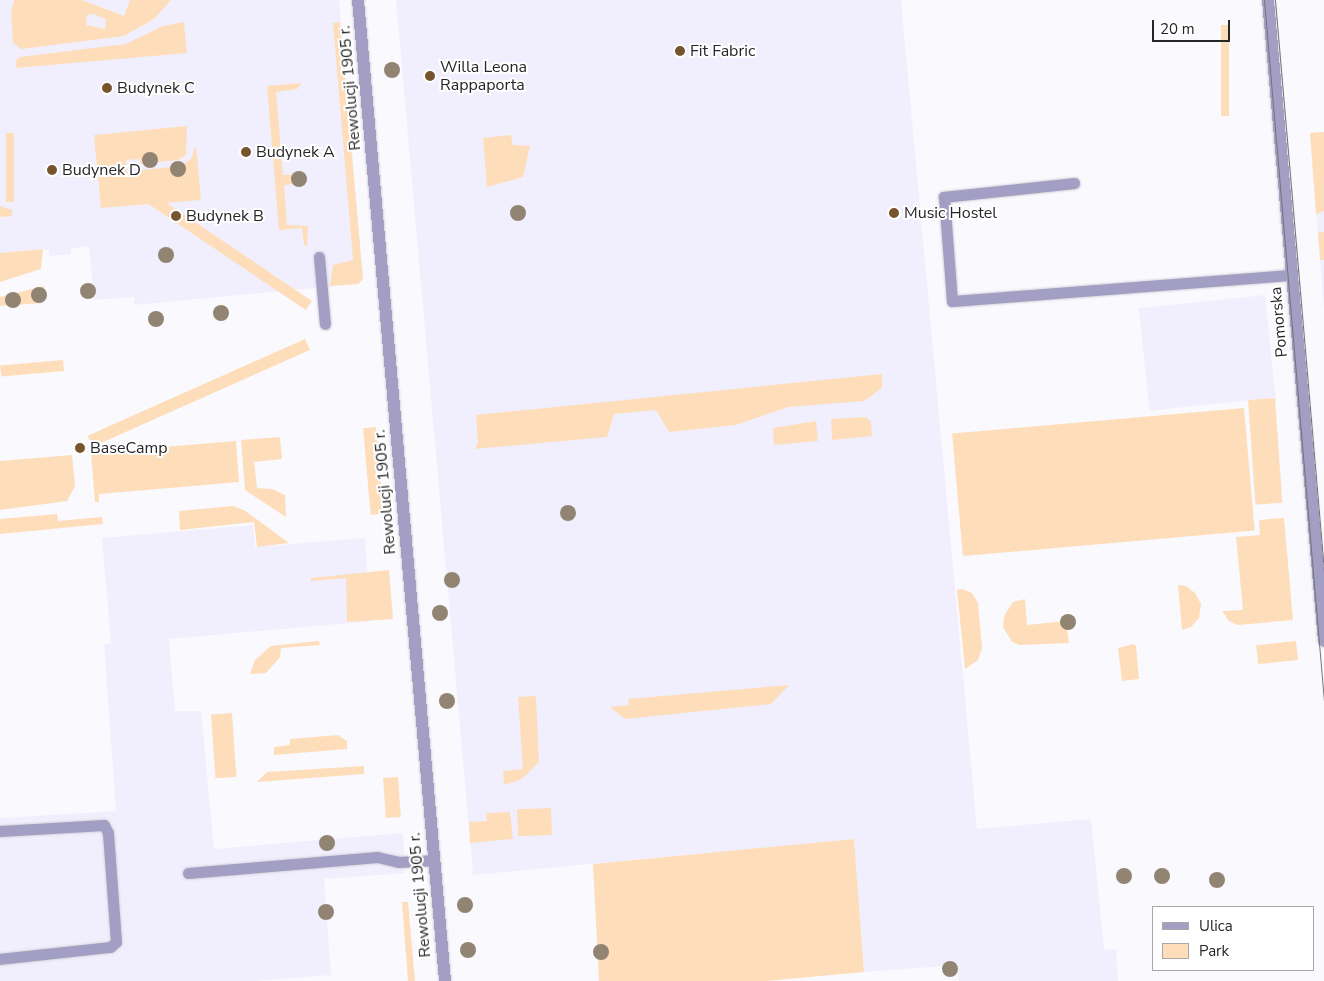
<!DOCTYPE html>
<style>
body{margin:0}
#map{position:relative;width:1324px;height:981px;overflow:hidden;background:#faf9fe;font-family:"Nunito Sans",sans-serif}
div>[style]{position:absolute}
[style*='--x']{left:calc(var(--x)*1px);top:calc(var(--y)*1px);width:calc(var(--w)*1px);rotate:calc(var(--a)*1deg)}
.built>*{inset:0;background:#f1effd;transform-origin:0 0}
.green>*{inset:0;background:#fedeba;transform-origin:0 0}
.roads{filter:drop-shadow(0 0 1px #d4d3d7) drop-shadow(0 0 1px #d4d3d7)}
.service>*{height:11px;margin:-5.5px;padding:0 5.5px;transform-origin:5.5px;border-radius:5.5px;background:#a39ec4}
.tertiary>*{height:12px;margin:-6px;padding:0 6px;transform-origin:6px;border-radius:6px;background:#a39ec4}
.tram>*{height:1px;margin:-0.5px;padding:0 0.5px;transform-origin:0.5px;border-radius:0.5px;background:#747477}
.trees>*{width:16px;height:16px;margin:-8px;border-radius:50%;background:#928473}
.dots>*{width:14px;height:14px;translate:-50% -50%;box-sizing:border-box;border:2px solid #fff;border-radius:50%}
span{translate:-50% -50%;white-space:nowrap;text-align:center;line-height:1.15;-webkit-text-stroke:4px #fff;paint-order:stroke}
.poi-label{font-size:16px;color:#262628}
.left{translate:0 -50%;text-align:left}
.street-label{font-size:16px;color:#262628}
.legend{position:absolute;left:1152px;top:906px;width:162px;height:65px;box-sizing:border-box;background:#fff;border:1px solid #a8a8a9;margin:0;padding:6px 9px;list-style:none;font-size:15px;color:#262628}
.legend li{display:flex;align-items:center;gap:10px;height:25px}
.legend b{width:25px;border:1px solid #a8a8a9}
.scale{position:absolute;left:1152px;top:20px;width:78px;height:22px;box-sizing:border-box;border:2px solid #262628;border-top:0;padding-left:6px;font-size:15px;line-height:18px;white-space:nowrap;color:#262628;-webkit-text-stroke:4px #fff;paint-order:stroke}
</style>
<div id="map">
<div class="built">
<div style="clip-path:polygon(0 0,339px 0,363px 279px,358px 284px,134px 305px,134px 297px,94px 300px,89px 246px,70px 249px,71px 254px,49px 256px,49px 251px,43px 249px,0 253px)"></div>
<div style="clip-path:polygon(396px 0,901px 0,977px 829px,1091px 819px,1104px 950px,1116px 949px,1118px 981px,959px 981px,958px 965px,864px 972px,854px 839px,473px 875px)"></div>
<div style="clip-path:polygon(1324px 132px,1324px 308px,1310px 133px)"></div>
<div style="left:1265px;top:295px;width:103px;height:127px;rotate:84deg"></div>
<div style="clip-path:polygon(253px 525px,255px 547px,365px 538px,371px 621px,169px 639px,175px 711px,201px 711px,214px 849px,403px 833px,405px 873px,324px 879px,331px 975px,253px 981px,0 981px,0 818px,116px 811px,104px 644px,111px 643px,102px 538px)"></div>
</div>
<div class="green">
<div style="clip-path:polygon(evenodd,14px 0,82px 0,124px 16px,130px 0,171px 0,154px 19px,124px 36px,21px 49px,13px 43px,11px 12px,14px 0,93px 14px,106px 19px,105px 29px,86px 25px,87px 15px,93px 14px)"></div>
<div style="clip-path:polygon(184px 22px,187px 53px,16px 68px,16px 60px,20px 57px,126px 44px,163px 26px)"></div>
<div style="clip-path:polygon(340px 22px,363px 279px,358px 284px,330px 286px,333px 265px,353px 260px,333px 23px)"></div>
<div style="left:1221px;top:25px;width:8px;height:91px"></div>
<div style="clip-path:polygon(302px 83px,297px 89px,276px 92px,283px 175px,301px 174px,304px 178px,302px 183px,284px 185px,287px 225px,308px 226px,307px 246px,304px 245px,302px 228px,279px 230px,267px 86px)"></div>
<div style="clip-path:polygon(187px 126px,186px 155px,178px 160px,140px 164px,140px 159px,126px 160px,127px 175px,141px 174px,141px 170px,181px 166px,191px 159px,196px 145px,201px 200px,101px 208px,94px 135px)"></div>
<div style="clip-path:polygon(1324px 132px,1324px 211px,1316px 214px,1310px 133px)"></div>
<div style="left:6px;top:133px;width:8px;height:69px"></div>
<div style="clip-path:polygon(511px 135px,513px 145px,530px 146px,523px 177px,487px 187px,483px 138px)"></div>
<div style="clip-path:polygon(0 206px,12px 210px,12px 216px,0 217px)"></div>
<div style="clip-path:polygon(1324px 232px,1324px 260px,1320px 260px,1318px 233px)"></div>
<div style="clip-path:polygon(43px 249px,41px 269px,0 282px,0 253px)"></div>
<div style="clip-path:polygon(44px 286px,45px 298px,42px 303px,0 306px,0 297px)"></div>
<div style="left:312px;top:301px;width:11px;height:232px;rotate:124deg"></div>
<div style="left:305px;top:339px;width:12px;height:238px;rotate:66deg"></div>
<div style="left:63px;top:360px;width:11px;height:63px;rotate:85deg"></div>
<div style="clip-path:polygon(882px 374px,882px 388px,864px 401px,788px 407px,736px 425px,669px 432px,656px 410px,614px 414px,607px 437px,475px 449px,478px 442px,476px 415px)"></div>
<div style="left:1275px;top:398px;width:105px;height:27px;rotate:86deg"></div>
<div style="left:1244px;top:408px;width:123px;height:293px;rotate:85deg"></div>
<div style="clip-path:polygon(866px 417px,871px 422px,872px 436px,832px 440px,831px 419px)"></div>
<div style="clip-path:polygon(816px 421px,818px 441px,774px 445px,773px 428px)"></div>
<div style="left:376px;top:427px;width:87px;height:13px;rotate:85deg"></div>
<div style="clip-path:polygon(280px 437px,282px 459px,254px 462px,257px 488px,272px 489px,285px 495px,286px 517px,245px 490px,241px 440px)"></div>
<div style="clip-path:polygon(236px 441px,239px 482px,99px 494px,99px 502px,95px 502px,91px 453px)"></div>
<div style="clip-path:polygon(72px 455px,75px 486px,67px 501px,0 510px,0 461px)"></div>
<div style="clip-path:polygon(232px 506px,244px 510px,289px 543px,257px 547px,254px 522px,180px 530px,179px 511px)"></div>
<div style="clip-path:polygon(57px 514px,58px 521px,102px 517px,103px 524px,0 534px,0 519px)"></div>
<div style="clip-path:polygon(1284px 518px,1293px 620px,1238px 625px,1229px 621px,1222px 611px,1243px 610px,1236px 537px,1260px 535px,1259px 520px)"></div>
<div style="clip-path:polygon(389px 570px,393px 619px,347px 622px,346px 578px,311px 581px,311px 578px)"></div>
<div style="clip-path:polygon(1178px 585px,1186px 586px,1195px 593px,1201px 604px,1199px 618px,1191px 627px,1182px 630px)"></div>
<div style="clip-path:polygon(962px 589px,972px 593px,978px 603px,982px 648px,978px 660px,965px 669px,957px 590px)"></div>
<div style="clip-path:polygon(1025px 599px,1027px 625px,1066px 621px,1069px 643px,1020px 645px,1012px 642px,1003px 627px,1004px 616px,1013px 602px)"></div>
<div style="clip-path:polygon(319px 641px,320px 645px,281px 648px,280px 657px,266px 673px,250px 674px,255px 660px,271px 646px)"></div>
<div style="left:1296px;top:641px;width:19px;height:40px;rotate:84deg"></div>
<div style="clip-path:polygon(1133px 644px,1136px 646px,1139px 679px,1122px 681px,1118px 648px)"></div>
<div style="clip-path:polygon(789px 685px,771px 704px,625px 719px,610px 707px,629px 705px,628px 699px)"></div>
<div style="clip-path:polygon(536px 696px,539px 762px,522px 779px,504px 785px,503px 771px,523px 769px,518px 697px)"></div>
<div style="left:232px;top:713px;width:64px;height:21px;rotate:86deg"></div>
<div style="clip-path:polygon(338px 735px,347px 741px,347px 749px,274px 755px,274px 747px,290px 745px,290px 739px)"></div>
<div style="clip-path:polygon(364px 766px,364px 774px,257px 782px,267px 772px)"></div>
<div style="left:398px;top:777px;width:40px;height:15px;rotate:86deg"></div>
<div style="left:551px;top:808px;width:27px;height:34px;rotate:88deg"></div>
<div style="clip-path:polygon(510px 812px,513px 839px,470px 843px,469px 822px,487px 821px,486px 813px)"></div>
<div style="clip-path:polygon(854px 839px,864px 972px,766px 981px,599px 981px,593px 864px)"></div>
<div style="clip-path:polygon(402px 902px,408px 902px,415px 981px,408px 981px)"></div>
</div>
<div class="roads">
<div class="service">
<div style="--x:1074;--y:183;--w:131;--a:173.9"></div>
<div style="--x:944;--y:197;--w:104;--a:85.6"></div>
<div style="--x:952;--y:301;--w:340;--a:-4.4"></div>
<div style="--x:319;--y:257;--w:67;--a:84.9"></div>
<div style="--x:0;--y:831;--w:104;--a:-3.3"></div>
<div style="--x:104;--y:825;--w:9;--a:63"></div>
<div style="--x:108;--y:833;--w:109;--a:85.8"></div>
<div style="--x:116;--y:942;--w:8;--a:140"></div>
<div style="--x:110;--y:947;--w:111;--a:173.8"></div>
<div style="--x:188;--y:873;--w:190;--a:-4.8"></div>
<div style="--x:377;--y:857;--w:22;--a:13"></div>
<div style="--x:398;--y:862;--w:35;--a:-3"></div>
</div>
<div class="tertiary">
<div style="--x:358;--y:0;--w:985;--a:84.93"></div>
<div style="--x:1268;--y:0;--w:643;--a:85.01"></div>
</div>
</div>
<div class="tram">
<div style="--x:1264;--y:0;--w:704;--a:85.11"></div>
<div style="--x:1275;--y:0;--w:573;--a:85.1"></div>
</div>
<div class="trees">
<div style="left:392px;top:70px"></div>
<div style="left:150px;top:160px"></div>
<div style="left:178px;top:169px"></div>
<div style="left:299px;top:179px"></div>
<div style="left:518px;top:213px"></div>
<div style="left:166px;top:255px"></div>
<div style="left:88px;top:291px"></div>
<div style="left:39px;top:295px"></div>
<div style="left:13px;top:300px"></div>
<div style="left:221px;top:313px"></div>
<div style="left:156px;top:319px"></div>
<div style="left:568px;top:513px"></div>
<div style="left:452px;top:580px"></div>
<div style="left:440px;top:613px"></div>
<div style="left:1068px;top:622px"></div>
<div style="left:447px;top:701px"></div>
<div style="left:327px;top:843px"></div>
<div style="left:1124px;top:876px"></div>
<div style="left:1162px;top:876px"></div>
<div style="left:1217px;top:880px"></div>
<div style="left:465px;top:905px"></div>
<div style="left:326px;top:912px"></div>
<div style="left:468px;top:950px"></div>
<div style="left:601px;top:952px"></div>
<div style="left:950px;top:969px"></div>
</div>
<div class="dots">
<div style="left:680px;top:51px;background:#76552c"></div>
<div style="left:430px;top:76px;background:#76552c"></div>
<div style="left:107px;top:88px;background:#76552c"></div>
<div style="left:246px;top:152px;background:#76552c"></div>
<div style="left:52px;top:170px;background:#76552c"></div>
<div style="left:894px;top:213px;background:#76552c"></div>
<div style="left:176px;top:216px;background:#76552c"></div>
<div style="left:80px;top:448px;background:#76552c"></div>
</div>
<div class="poi-label">
<span class="left" style="left:690px;top:51px">Fit Fabric</span>
<span class="left" style="left:440px;top:76px">Willa Leona<br>Rappaporta</span>
<span class="left" style="left:117px;top:88px">Budynek C</span>
<span class="left" style="left:256px;top:152px">Budynek A</span>
<span class="left" style="left:62px;top:170px">Budynek D</span>
<span class="left" style="left:904px;top:213px">Music Hostel</span>
<span class="left" style="left:186px;top:216px">Budynek B</span>
<span class="left" style="left:90px;top:448px">BaseCamp</span>
</div>
<div class="street-label">
<span style="left:350px;top:88px;rotate:-95deg">Rewolucji 1905 r.</span>
<span style="left:1279px;top:322px;rotate:-95deg">Pomorska</span>
<span style="left:385px;top:492px;rotate:-95deg">Rewolucji 1905 r.</span>
<span style="left:420px;top:895px;rotate:-95deg">Rewolucji 1905 r.</span>
</div>
<ul class="legend">
<li><b style="height:6px;background:#a39ec4"></b>Ulica</li>
<li><b style="height:14px;background:#fedeba"></b>Park</li>
</ul>
<div class="scale">20 m</div>
</div>
